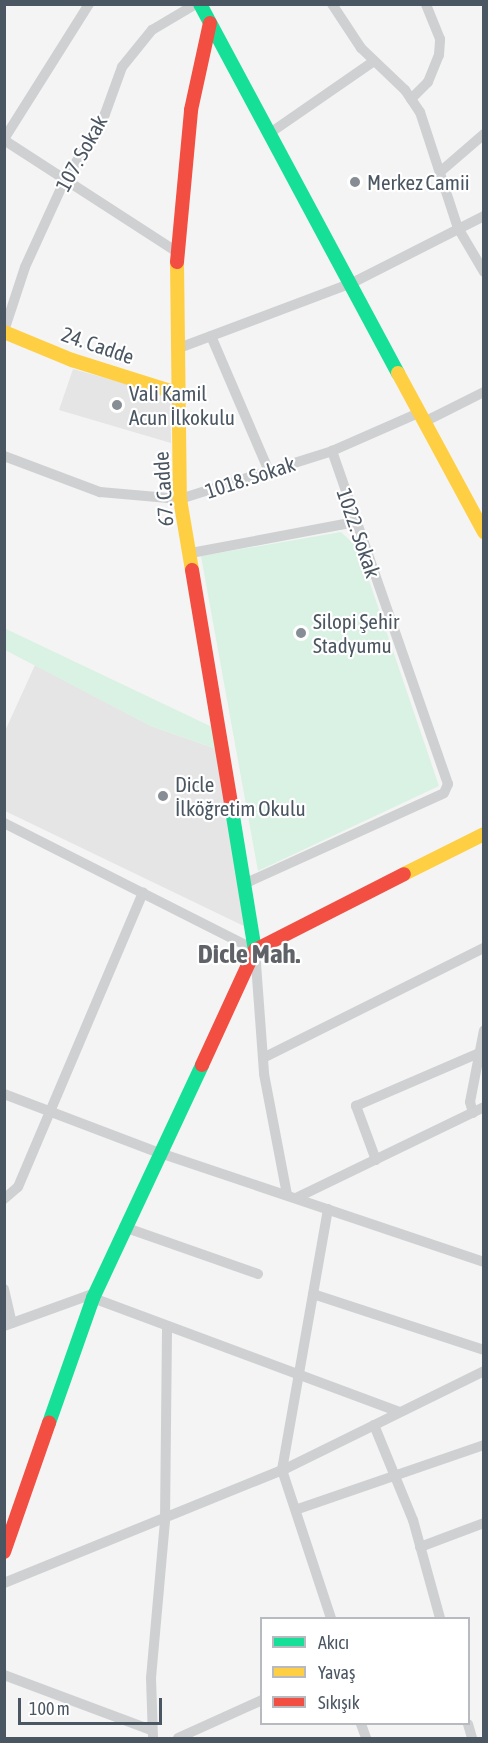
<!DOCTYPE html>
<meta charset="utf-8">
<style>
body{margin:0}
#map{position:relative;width:488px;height:1743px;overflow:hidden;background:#f4f4f4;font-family:"Asap Condensed",sans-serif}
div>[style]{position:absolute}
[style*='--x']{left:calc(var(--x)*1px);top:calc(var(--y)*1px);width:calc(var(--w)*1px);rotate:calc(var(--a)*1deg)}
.education>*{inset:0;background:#e6e5e6}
.green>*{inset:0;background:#d9f2e3}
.street>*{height:10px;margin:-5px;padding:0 5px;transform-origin:5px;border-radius:5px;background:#ced0d2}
.fast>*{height:14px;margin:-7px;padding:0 7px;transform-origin:7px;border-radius:7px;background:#16e098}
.slow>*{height:14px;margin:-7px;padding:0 7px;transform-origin:7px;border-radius:7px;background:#ffcf43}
.jam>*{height:14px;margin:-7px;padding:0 7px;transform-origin:7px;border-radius:7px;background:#f24e42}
.dots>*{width:16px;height:16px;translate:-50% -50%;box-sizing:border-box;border:3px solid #fff;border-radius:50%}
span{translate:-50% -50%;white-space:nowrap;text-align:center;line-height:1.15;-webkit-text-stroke:4.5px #fff;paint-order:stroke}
.street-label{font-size:21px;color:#4a5661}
.poi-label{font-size:21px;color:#4a5661}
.left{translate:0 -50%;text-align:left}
.district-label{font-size:27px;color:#5f6368;font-weight:700}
.frame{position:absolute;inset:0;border:6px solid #4a5661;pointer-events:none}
.legend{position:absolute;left:260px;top:1617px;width:210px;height:108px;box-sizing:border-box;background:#fff;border:2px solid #b7bbc0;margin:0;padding:8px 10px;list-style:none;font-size:18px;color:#4a5661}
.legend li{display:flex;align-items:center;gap:12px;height:30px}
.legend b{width:30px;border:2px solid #b7bbc0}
.scale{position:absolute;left:18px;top:1698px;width:144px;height:27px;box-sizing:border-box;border:3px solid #4a5661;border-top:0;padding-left:8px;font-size:18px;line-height:21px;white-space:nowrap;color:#4a5661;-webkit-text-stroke:4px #fff;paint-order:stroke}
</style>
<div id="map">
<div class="education">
<div style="clip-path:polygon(73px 369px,170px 396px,171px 443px,59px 410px)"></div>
<div style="clip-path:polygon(35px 665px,151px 726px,222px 751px,248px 928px,5px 811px,5px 731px)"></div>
</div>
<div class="green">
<div style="clip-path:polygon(341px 532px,358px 548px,439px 786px,258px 871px,201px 556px)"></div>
<div style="clip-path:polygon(4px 628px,210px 726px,222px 751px,151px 726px,5px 650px)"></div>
</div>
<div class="street">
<div style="--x:332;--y:4;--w:53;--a:56.6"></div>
<div style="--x:361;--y:48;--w:61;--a:43.7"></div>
<div style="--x:405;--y:90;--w:27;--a:56"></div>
<div style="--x:420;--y:112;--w:122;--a:71.9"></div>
<div style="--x:458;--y:228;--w:51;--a:59.4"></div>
<div style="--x:411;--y:99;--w:24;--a:-45"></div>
<div style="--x:428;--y:82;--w:29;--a:-68"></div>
<div style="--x:439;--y:55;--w:16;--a:-86"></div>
<div style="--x:440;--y:39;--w:38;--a:-112"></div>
<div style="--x:270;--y:133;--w:126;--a:-34.7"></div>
<div style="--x:4;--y:139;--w:160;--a:-57.8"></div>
<div style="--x:4;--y:140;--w:206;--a:32.9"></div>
<div style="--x:440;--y:172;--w:58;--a:-40.8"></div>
<div style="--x:4;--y:331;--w:67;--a:-71.8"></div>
<div style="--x:25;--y:267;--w:94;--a:-65.4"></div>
<div style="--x:64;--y:182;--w:79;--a:-58.9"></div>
<div style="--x:105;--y:114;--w:50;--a:-70.1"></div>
<div style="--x:122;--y:67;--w:48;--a:-51"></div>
<div style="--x:152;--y:30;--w:51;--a:-30.6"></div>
<div style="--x:211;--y:336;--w:147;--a:66.8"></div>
<div style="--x:179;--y:348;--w:185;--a:-20.6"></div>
<div style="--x:352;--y:283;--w:148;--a:-26.9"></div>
<div style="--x:426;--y:421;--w:65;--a:-26.6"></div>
<div style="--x:4;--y:456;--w:103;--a:20.6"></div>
<div style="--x:100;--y:492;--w:80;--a:5"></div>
<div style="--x:180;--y:499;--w:159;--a:-17.5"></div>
<div style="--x:332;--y:451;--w:97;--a:-23.7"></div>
<div style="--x:191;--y:553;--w:167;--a:-10.7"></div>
<div style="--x:4;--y:823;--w:281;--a:26.8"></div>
<div style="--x:255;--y:950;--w:124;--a:85.8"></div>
<div style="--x:264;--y:1074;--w:123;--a:79.2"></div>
<div style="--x:246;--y:883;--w:217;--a:-24.4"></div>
<div style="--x:444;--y:793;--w:10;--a:-66"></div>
<div style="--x:448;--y:784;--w:353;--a:-109.2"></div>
<div style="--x:263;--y:1058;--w:247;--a:-26.5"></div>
<div style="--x:4;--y:1094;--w:164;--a:20.8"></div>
<div style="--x:157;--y:1152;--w:345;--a:18.6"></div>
<div style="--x:473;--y:1113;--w:11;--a:-105"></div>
<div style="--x:470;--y:1102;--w:73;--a:-79"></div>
<div style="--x:376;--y:1160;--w:58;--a:-110.3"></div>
<div style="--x:356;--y:1106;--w:134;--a:-23.3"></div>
<div style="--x:296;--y:1198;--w:209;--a:-25.8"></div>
<div style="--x:4;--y:1199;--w:18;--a:-41"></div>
<div style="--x:18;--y:1187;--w:320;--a:-67"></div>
<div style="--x:328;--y:1209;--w:265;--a:100"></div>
<div style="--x:282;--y:1470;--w:156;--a:71.7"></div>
<div style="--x:124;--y:1227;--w:142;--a:19.3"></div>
<div style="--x:4;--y:1289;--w:35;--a:77"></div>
<div style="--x:313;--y:1294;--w:180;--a:18.1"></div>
<div style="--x:93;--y:1298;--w:327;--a:20.4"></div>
<div style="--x:4;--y:1326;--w:97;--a:-19.9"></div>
<div style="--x:374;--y:1425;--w:103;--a:67.7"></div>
<div style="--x:413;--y:1520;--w:102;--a:74.6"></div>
<div style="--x:298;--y:1509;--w:197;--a:-19"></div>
<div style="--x:420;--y:1547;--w:68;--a:-20.6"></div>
<div style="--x:4;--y:1583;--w:303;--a:-22.1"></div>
<div style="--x:285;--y:1469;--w:222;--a:-26.2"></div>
<div style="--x:4;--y:1675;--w:157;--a:20.5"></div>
<div style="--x:361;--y:1724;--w:15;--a:70"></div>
<div style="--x:468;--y:1724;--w:15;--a:74"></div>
<div style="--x:153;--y:1738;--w:60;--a:-91.9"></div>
<div style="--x:151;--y:1678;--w:158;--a:-84.9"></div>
<div style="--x:165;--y:1521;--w:195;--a:-89.4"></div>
<div style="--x:178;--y:1738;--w:92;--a:-24.3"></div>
</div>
<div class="fast">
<div style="--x:200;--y:4;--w:419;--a:61.8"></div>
<div style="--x:231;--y:804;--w:148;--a:80.7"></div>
<div style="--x:49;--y:1423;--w:133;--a:-70.6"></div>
<div style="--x:93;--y:1298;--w:257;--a:-64.9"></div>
</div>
<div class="slow">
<div style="--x:177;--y:262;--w:237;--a:89.3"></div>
<div style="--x:180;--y:499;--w:72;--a:80.4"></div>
<div style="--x:4;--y:332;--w:74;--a:22.4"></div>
<div style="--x:72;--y:360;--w:113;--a:17.5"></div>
<div style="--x:398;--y:373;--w:181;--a:61.6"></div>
<div style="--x:404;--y:874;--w:89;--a:-26.6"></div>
</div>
<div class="jam">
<div style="--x:177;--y:262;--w:153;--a:-84.7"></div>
<div style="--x:191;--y:110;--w:89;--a:-77.7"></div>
<div style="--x:192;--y:570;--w:237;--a:80.5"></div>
<div style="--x:202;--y:1065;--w:127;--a:-65.3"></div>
<div style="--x:255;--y:950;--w:167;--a:-27"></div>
<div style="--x:4;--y:1552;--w:137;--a:-70.8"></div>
</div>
<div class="dots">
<div style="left:355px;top:182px;background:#868d94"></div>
<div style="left:117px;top:405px;background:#868d94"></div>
<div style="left:301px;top:633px;background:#868d94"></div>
<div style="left:163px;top:796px;background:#868d94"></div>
</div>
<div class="street-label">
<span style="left:81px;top:153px;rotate:-61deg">107. Sokak</span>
<span style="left:98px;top:345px;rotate:19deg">24. Cadde</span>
<span style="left:250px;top:477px;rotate:-18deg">1018. Sokak</span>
<span style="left:163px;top:489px;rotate:-94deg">67. Cadde</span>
<span style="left:359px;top:533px;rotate:71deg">1022. Sokak</span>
</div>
<div class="poi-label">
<span class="left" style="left:367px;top:182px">Merkez Camii</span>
<span class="left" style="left:129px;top:405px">Vali Kamil<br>Acun İlkokulu</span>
<span class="left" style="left:313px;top:633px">Silopi Şehir<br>Stadyumu</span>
<span class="left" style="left:175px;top:796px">Dicle<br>İlköğretim Okulu</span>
</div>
<div class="district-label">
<span style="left:249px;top:954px">Dicle Mah.</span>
</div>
<div class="frame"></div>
<ul class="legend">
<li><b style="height:8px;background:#16e098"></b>Akıcı</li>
<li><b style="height:8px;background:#ffcf43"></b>Yavaş</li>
<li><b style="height:8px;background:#f24e42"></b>Sıkışık</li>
</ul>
<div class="scale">100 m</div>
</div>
